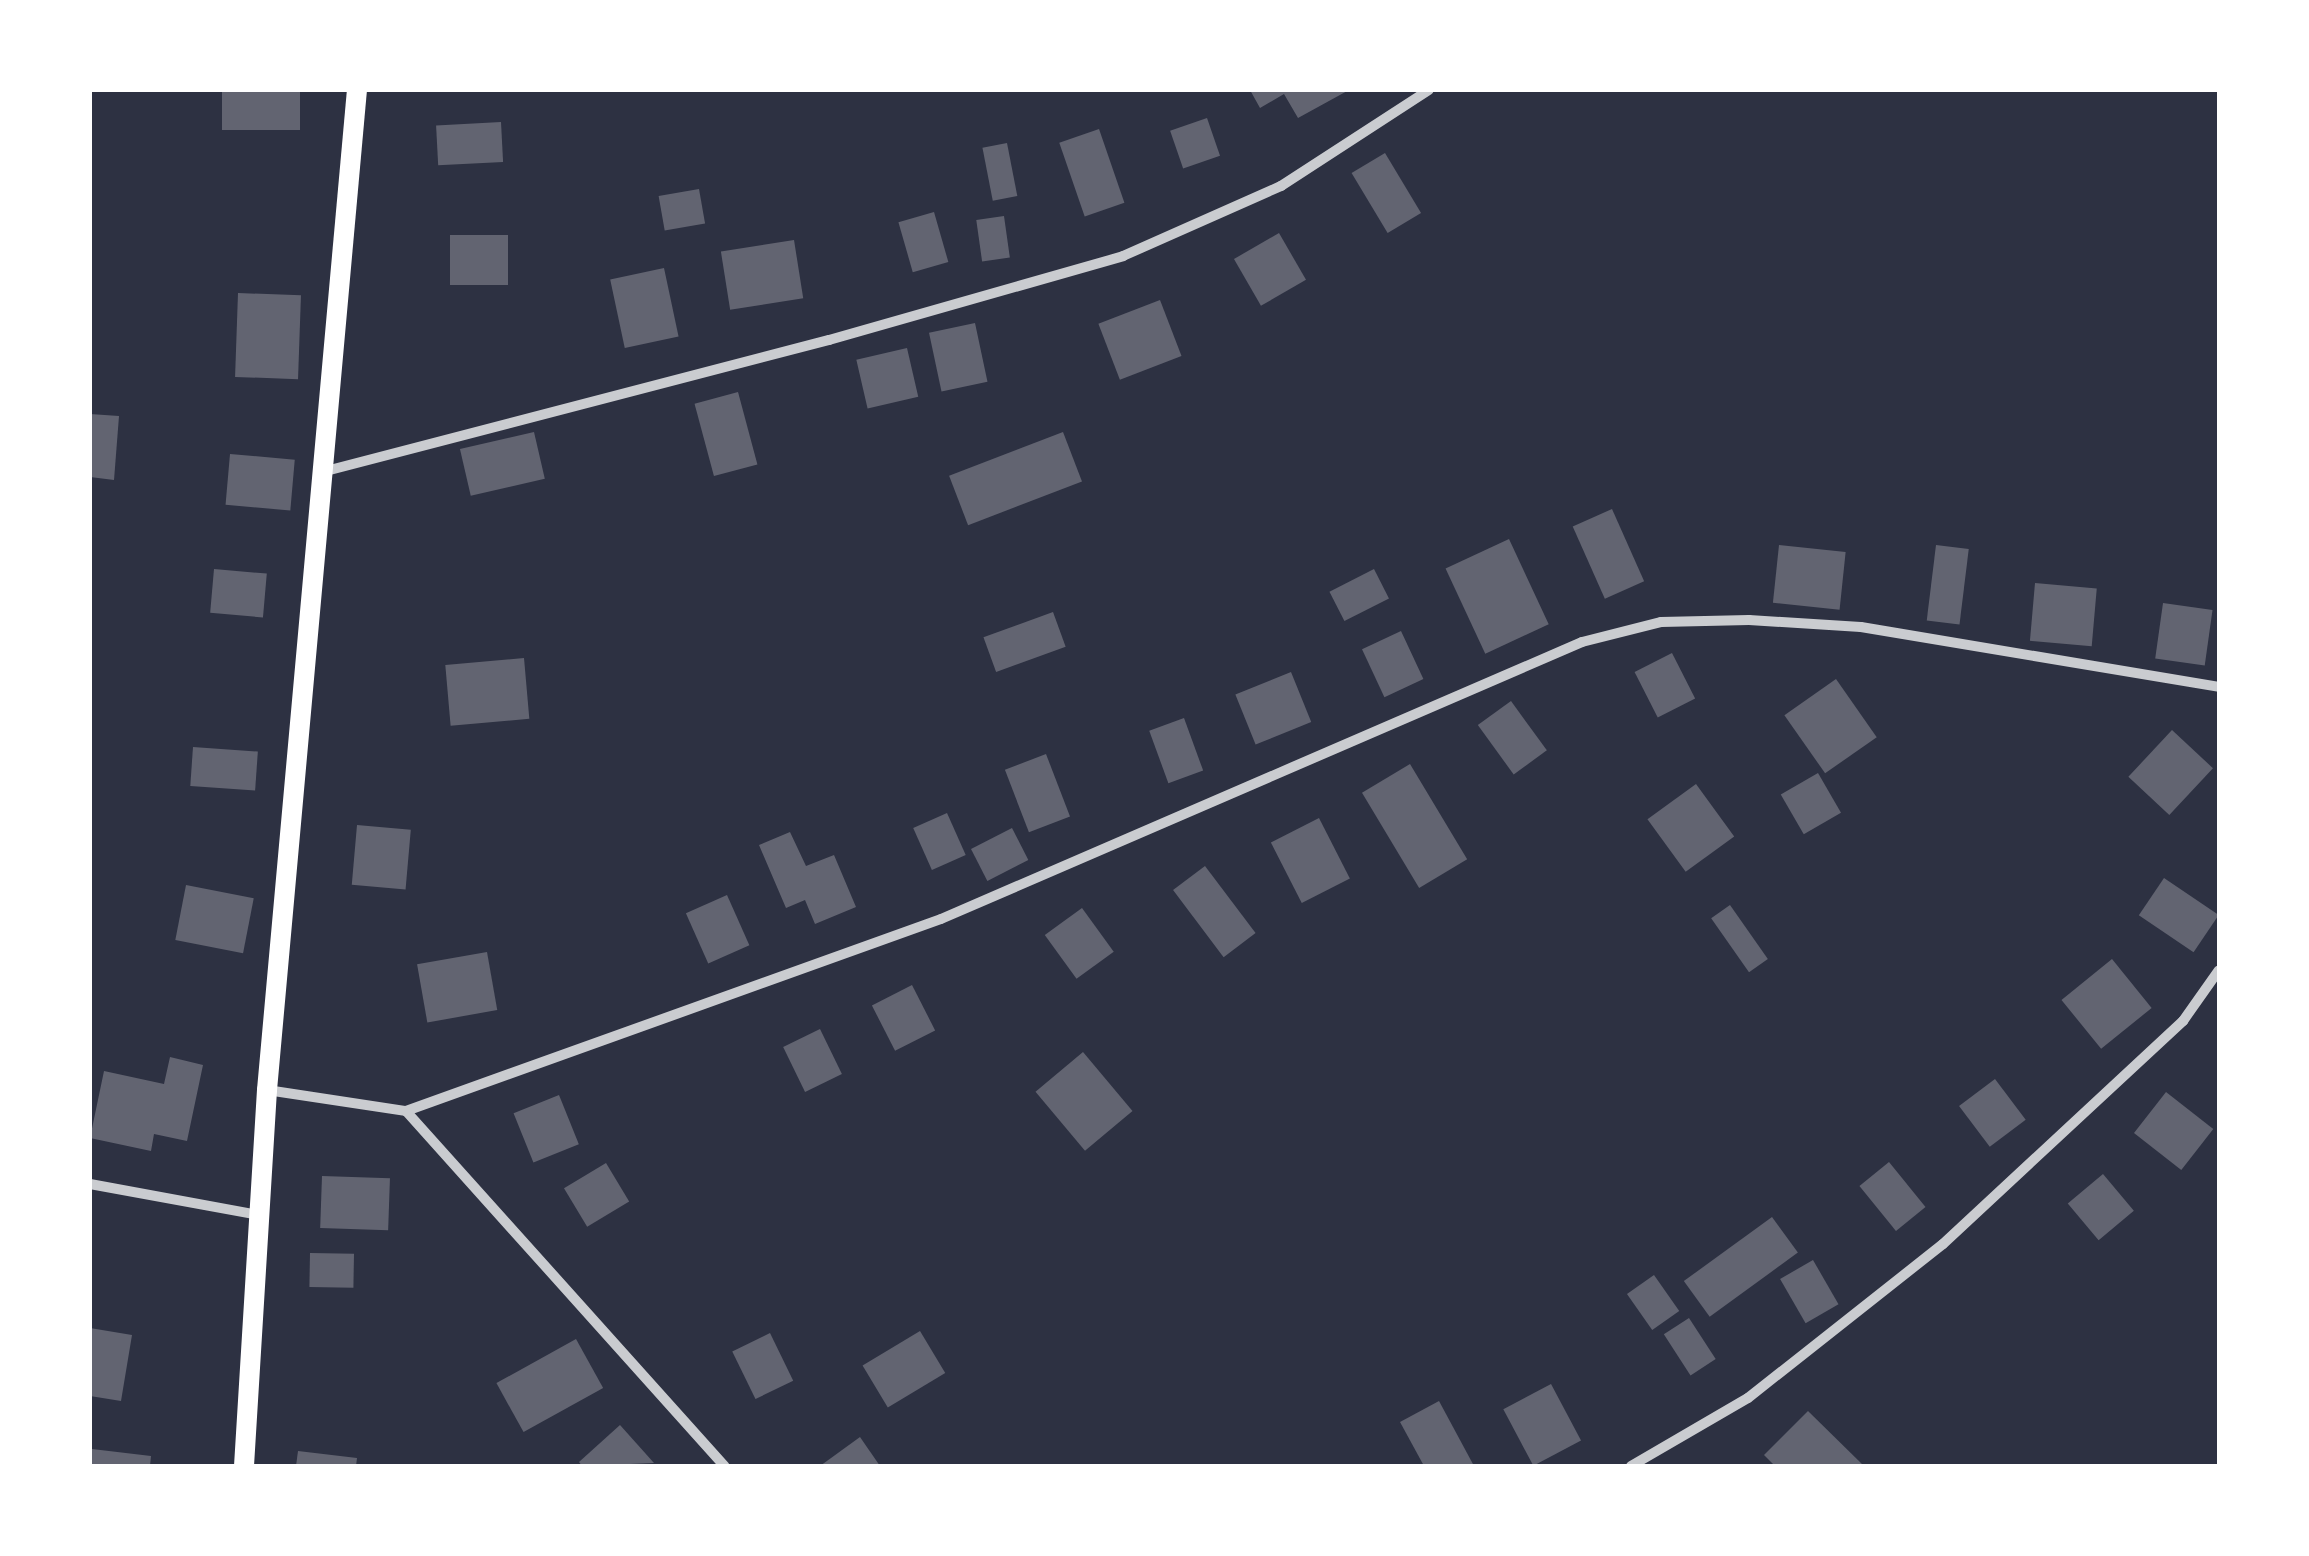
<!DOCTYPE html>
<style>
body{margin:0}
#map{position:relative;width:2309px;height:1556px;overflow:hidden;background:#2d3142;font-family:Merriweather,serif}
div>[style]{position:absolute}
[style*='--x']{left:calc(var(--x)*1px);top:calc(var(--y)*1px);width:calc(var(--w)*1px);rotate:calc(var(--a)*1deg)}
.building>*{inset:0;background:#626471;transform-origin:0 0}
.minor>*{height:10px;margin:-5px;padding:0 5px;transform-origin:5px;border-radius:5px;background:#caccd0}
.secondary>*{height:20px;margin:-10px;padding:0 10px;transform-origin:10px;border-radius:10px;background:#fff}
span{translate:-50% -50%;white-space:nowrap;text-align:center;line-height:1.15;-webkit-text-stroke:8px #fff;paint-order:stroke}
.frame{position:absolute;inset:0;border:92px solid #fff;pointer-events:none}
</style>
<div id="map">
<div class="building">
<div style="left:222px;top:90px;width:78px;height:40px"></div>
<div style="clip-path:polygon(1250px 90px,1349px 90px,1298px 118px,1284px 94px,1260px 108px)"></div>
<div style="left:1207px;top:118px;width:40px;height:39px;rotate:71deg"></div>
<div style="left:501px;top:122px;width:40px;height:65px;rotate:87deg"></div>
<div style="left:1099px;top:129px;width:78px;height:42px;rotate:71deg"></div>
<div style="left:1007px;top:143px;width:54px;height:25px;rotate:79deg"></div>
<div style="left:1385px;top:153px;width:70px;height:39px;rotate:59deg"></div>
<div style="left:699px;top:189px;width:35px;height:41px;rotate:80deg"></div>
<div style="left:934px;top:212px;width:52px;height:37px;rotate:74deg"></div>
<div style="left:1004px;top:216px;width:42px;height:28px;rotate:82deg"></div>
<div style="left:1279px;top:233px;width:54px;height:52px;rotate:60deg"></div>
<div style="left:450px;top:235px;width:58px;height:50px"></div>
<div style="left:794px;top:240px;width:59px;height:74px;rotate:81deg"></div>
<div style="left:664px;top:268px;width:70px;height:55px;rotate:78deg"></div>
<div style="left:238px;top:293px;width:63px;height:84px;rotate:2deg"></div>
<div style="left:1160px;top:300px;width:60px;height:66px;rotate:69deg"></div>
<div style="left:975px;top:323px;width:60px;height:47px;rotate:78deg"></div>
<div style="left:907px;top:348px;width:50px;height:52px;rotate:77deg"></div>
<div style="left:738px;top:392px;width:75px;height:45px;rotate:75deg"></div>
<div style="clip-path:polygon(90px 414px,119px 416px,114px 480px,90px 477px)"></div>
<div style="left:534px;top:432px;width:48px;height:76px;rotate:77deg"></div>
<div style="left:1063px;top:432px;width:53px;height:122px;rotate:69deg"></div>
<div style="left:230px;top:454px;width:65px;height:51px;rotate:5deg"></div>
<div style="left:1612px;top:509px;width:79px;height:43px;rotate:66deg"></div>
<div style="left:1509px;top:539px;width:94px;height:70px;rotate:65deg"></div>
<div style="left:1779px;top:545px;width:67px;height:58px;rotate:6deg"></div>
<div style="left:1936px;top:545px;width:33px;height:76px;rotate:7deg"></div>
<div style="left:214px;top:569px;width:53px;height:44px;rotate:5deg"></div>
<div style="left:1374px;top:569px;width:33px;height:50px;rotate:63deg"></div>
<div style="left:2035px;top:583px;width:62px;height:58px;rotate:5deg"></div>
<div style="left:2163px;top:603px;width:50px;height:56px;rotate:8deg"></div>
<div style="left:1053px;top:612px;width:37px;height:74px;rotate:70deg"></div>
<div style="left:1401px;top:631px;width:53px;height:43px;rotate:65deg"></div>
<div style="left:1672px;top:653px;width:51px;height:42px;rotate:63deg"></div>
<div style="left:524px;top:658px;width:61px;height:79px;rotate:85deg"></div>
<div style="left:1291px;top:672px;width:54px;height:60px;rotate:68deg"></div>
<div style="left:1836px;top:679px;width:71px;height:63px;rotate:55deg"></div>
<div style="left:1511px;top:701px;width:61px;height:41px;rotate:54deg"></div>
<div style="left:1184px;top:718px;width:56px;height:37px;rotate:70deg"></div>
<div style="left:2172px;top:730px;width:56px;height:64px;rotate:43deg"></div>
<div style="left:193px;top:747px;width:65px;height:39px;rotate:4deg"></div>
<div style="left:1046px;top:754px;width:67px;height:44px;rotate:69deg"></div>
<div style="left:1410px;top:764px;width:111px;height:56px;rotate:59deg"></div>
<div style="left:1818px;top:773px;width:46px;height:43px;rotate:60deg"></div>
<div style="left:1696px;top:784px;width:65px;height:60px;rotate:54deg"></div>
<div style="left:947px;top:813px;width:46px;height:37px;rotate:66deg"></div>
<div style="left:1319px;top:818px;width:68px;height:54px;rotate:63deg"></div>
<div style="left:357px;top:825px;width:54px;height:60px;rotate:5deg"></div>
<div style="left:1012px;top:828px;width:36px;height:46px;rotate:63deg"></div>
<div style="clip-path:polygon(790px 832px,806px 866px,834px 855px,856px 907px,815px 924px,805px 900px,786px 908px,759px 845px)"></div>
<div style="left:1205px;top:866px;width:84px;height:40px;rotate:53deg"></div>
<div style="left:2164px;top:878px;width:66px;height:45px;rotate:34deg"></div>
<div style="left:186px;top:885px;width:69px;height:56px;rotate:11deg"></div>
<div style="left:727px;top:895px;width:55px;height:45px;rotate:66deg"></div>
<div style="left:1730px;top:905px;width:66px;height:23px;rotate:55deg"></div>
<div style="left:1082px;top:908px;width:54px;height:46px;rotate:54deg"></div>
<div style="left:487px;top:952px;width:59px;height:71px;rotate:80deg"></div>
<div style="left:2112px;top:959px;width:63px;height:65px;rotate:51deg"></div>
<div style="left:912px;top:985px;width:51px;height:45px;rotate:63deg"></div>
<div style="left:820px;top:1029px;width:50px;height:41px;rotate:64deg"></div>
<div style="left:1083px;top:1052px;width:77px;height:62px;rotate:50deg"></div>
<div style="clip-path:polygon(170px 1057px,203px 1065px,187px 1141px,154px 1134px,151px 1151px,90px 1138px,104px 1071px,164px 1084px)"></div>
<div style="left:1995px;top:1079px;width:51px;height:45px;rotate:53deg"></div>
<div style="left:2166px;top:1092px;width:60px;height:52px;rotate:38deg"></div>
<div style="left:559px;top:1095px;width:53px;height:49px;rotate:68deg"></div>
<div style="left:1889px;top:1162px;width:58px;height:38px;rotate:51deg"></div>
<div style="left:606px;top:1163px;width:45px;height:49px;rotate:59deg"></div>
<div style="left:2103px;top:1174px;width:48px;height:46px;rotate:50deg"></div>
<div style="left:322px;top:1176px;width:68px;height:52px;rotate:2deg"></div>
<div style="left:1772px;top:1217px;width:44px;height:109px;rotate:54deg"></div>
<div style="left:310px;top:1253px;width:44px;height:34px;rotate:1deg"></div>
<div style="left:1813px;top:1260px;width:51px;height:38px;rotate:60deg"></div>
<div style="left:1654px;top:1275px;width:44px;height:33px;rotate:55deg"></div>
<div style="left:1689px;top:1318px;width:49px;height:30px;rotate:57deg"></div>
<div style="clip-path:polygon(90px 1328px,132px 1335px,121px 1401px,90px 1396px)"></div>
<div style="left:920px;top:1331px;width:49px;height:67px;rotate:59deg"></div>
<div style="left:770px;top:1333px;width:53px;height:42px;rotate:64deg"></div>
<div style="left:576px;top:1339px;width:56px;height:91px;rotate:61deg"></div>
<div style="left:1551px;top:1384px;width:64px;height:54px;rotate:62deg"></div>
<div style="clip-path:polygon(1439px 1401px,1474px 1466px,1424px 1466px,1400px 1422px)"></div>
<div style="clip-path:polygon(1808px 1411px,1864px 1466px,1775px 1466px,1764px 1455px)"></div>
<div style="clip-path:polygon(620px 1425px,654px 1463px,582px 1466px,579px 1462px)"></div>
<div style="clip-path:polygon(860px 1437px,880px 1466px,820px 1466px)"></div>
<div style="clip-path:polygon(92px 1449px,151px 1456px,150px 1466px,90px 1466px)"></div>
<div style="clip-path:polygon(298px 1451px,357px 1458px,356px 1466px,296px 1466px)"></div>
</div>
<div class="minor">
<div style="--x:326;--y:471;--w:520;--a:-14.6"></div>
<div style="--x:829;--y:340;--w:306;--a:-15.9"></div>
<div style="--x:1123;--y:256;--w:173;--a:-23.9"></div>
<div style="--x:1281;--y:186;--w:176;--a:-33"></div>
<div style="--x:267;--y:1090;--w:141;--a:8.6"></div>
<div style="--x:406;--y:1111;--w:568;--a:-19.74"></div>
<div style="--x:941;--y:919;--w:698;--a:-23.37"></div>
<div style="--x:1582;--y:642;--w:81;--a:-14.2"></div>
<div style="--x:1661;--y:622;--w:88;--a:-1.3"></div>
<div style="--x:1749;--y:620;--w:112;--a:3.6"></div>
<div style="--x:1861;--y:627;--w:363;--a:9.5"></div>
<div style="--x:406;--y:1111;--w:477;--a:48.1"></div>
<div style="--x:90;--y:1184;--w:172;--a:10.4"></div>
<div style="--x:1631;--y:1466;--w:135;--a:-30.2"></div>
<div style="--x:1748;--y:1398;--w:248;--a:-38.3"></div>
<div style="--x:1943;--y:1244;--w:328;--a:-42.9"></div>
<div style="--x:2183;--y:1021;--w:62;--a:-54.8"></div>
</div>
<div class="secondary">
<div style="--x:244;--y:1466;--w:377;--a:-86.5"></div>
<div style="--x:267;--y:1090;--w:1004;--a:-84.86"></div>
</div>
<div class="frame"></div>
</div>
